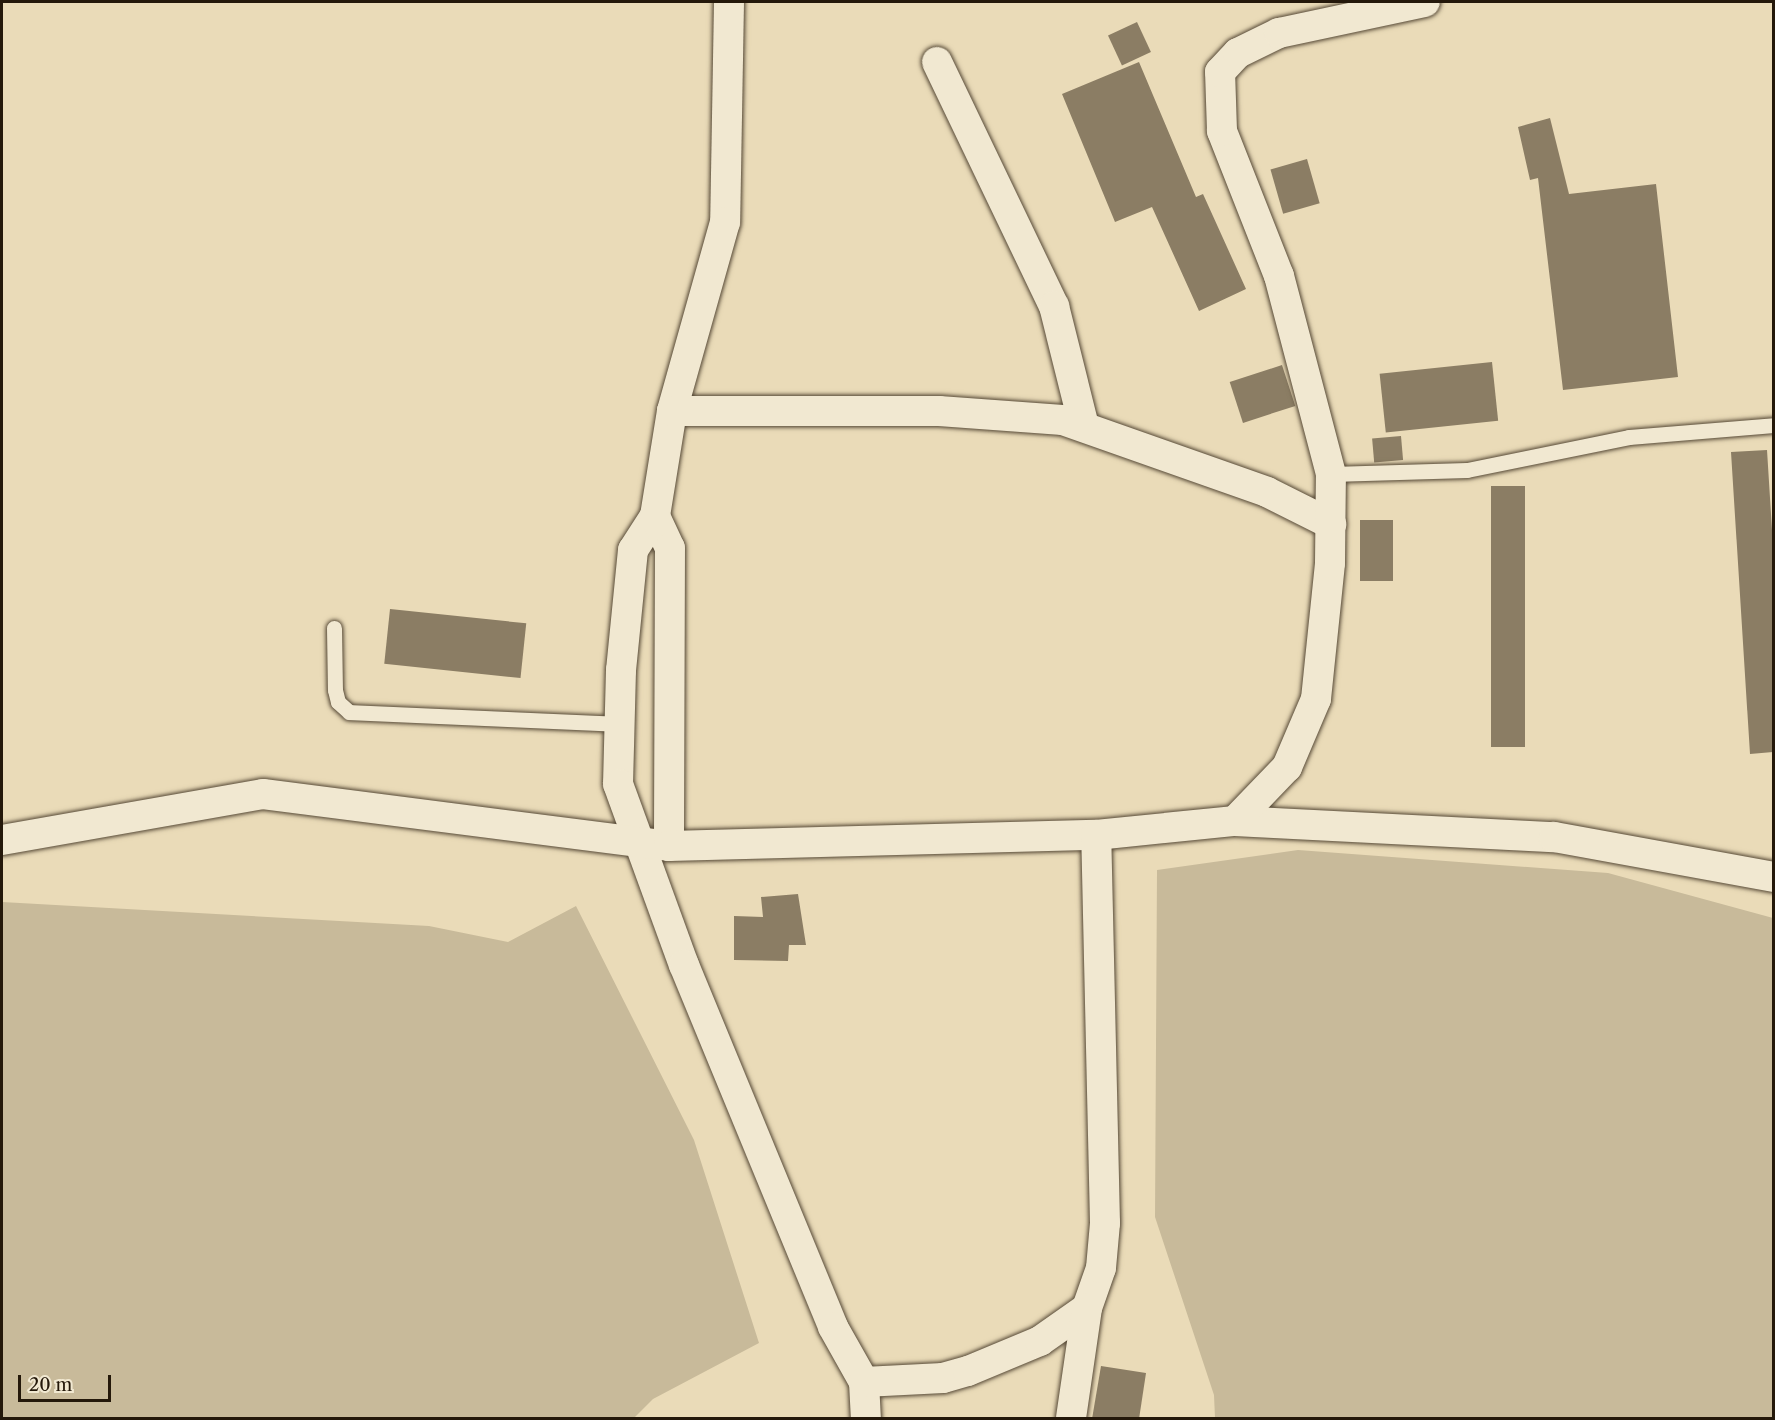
<!DOCTYPE html>
<style>
body{margin:0}
#map{position:relative;width:1775px;height:1420px;overflow:hidden;background:#eadbb8;font-family:"Libre Caslon Text",serif}
div>[style]{position:absolute}
[style*='--x']{left:calc(var(--x)*1px);top:calc(var(--y)*1px);width:calc(var(--w)*1px);rotate:calc(var(--a)*1deg)}
.green>*{inset:0;background:#c8ba9a}
.building>*{inset:0;background:#8b7d64;transform-origin:0 0}
.roads{filter:drop-shadow(0 0 2px #564936) drop-shadow(0 0 2px #564936)}
.lane>*{height:15px;margin:-7.5px;padding:0 7.5px;transform-origin:7.5px;border-radius:7.5px;background:#f1e8d1}
.street>*{height:30px;margin:-15px;padding:0 15px;transform-origin:15px;border-radius:15px;background:#f1e8d1}
span{translate:-50% -50%;white-space:nowrap;text-align:center;line-height:1.15;-webkit-text-stroke:4.5px #f1e8d1;paint-order:stroke}
.frame{position:absolute;inset:0;border:3px solid #24180a;pointer-events:none}
.scale{position:absolute;left:18px;top:1375px;width:93px;height:27px;box-sizing:border-box;border:3px solid #24180a;border-top:0;padding-left:8px;font-size:18px;line-height:21px;white-space:nowrap;color:#24180a;-webkit-text-stroke:4px #f1e8d1;paint-order:stroke}
</style>
<div id="map">
<div class="green">
<div style="clip-path:polygon(1298px 850px,1608px 873px,1773px 918px,1773px 1418px,1215px 1418px,1214px 1395px,1155px 1217px,1157px 870px)"></div>
<div style="clip-path:polygon(2px 902px,429px 926px,508px 942px,576px 906px,694px 1140px,759px 1343px,653px 1399px,634px 1418px,2px 1418px)"></div>
</div>
<div class="building">
<div style="left:1137px;top:22px;width:33px;height:32px;rotate:65deg"></div>
<div style="clip-path:polygon(1139px 62px,1196px 197px,1203px 194px,1246px 289px,1199px 311px,1152px 207px,1115px 222px,1062px 94px)"></div>
<div style="clip-path:polygon(1550px 118px,1569px 194px,1656px 184px,1678px 377px,1563px 390px,1538px 178px,1530px 180px,1518px 127px)"></div>
<div style="left:1307px;top:159px;width:46px;height:38px;rotate:74deg"></div>
<div style="left:1492px;top:362px;width:59px;height:113px;rotate:84deg"></div>
<div style="left:1282px;top:365px;width:43px;height:55px;rotate:72deg"></div>
<div style="left:1401px;top:436px;width:24px;height:29px;rotate:85deg"></div>
<div style="clip-path:polygon(1767px 450px,1773px 546px,1773px 752px,1750px 754px,1731px 452px)"></div>
<div style="left:1491px;top:486px;width:34px;height:261px"></div>
<div style="left:1360px;top:520px;width:33px;height:61px"></div>
<div style="left:390px;top:609px;width:137px;height:55px;rotate:6deg"></div>
<div style="clip-path:polygon(798px 894px,806px 945px,789px 945px,788px 961px,734px 960px,734px 916px,763px 917px,761px 897px)"></div>
<div style="clip-path:polygon(1101px 1366px,1146px 1373px,1139px 1419px,1092px 1419px)"></div>
</div>
<div class="roads">
<div class="lane">
<div style="--x:1331;--y:474;--w:136;--a:-1.7"></div>
<div style="--x:1467;--y:470;--w:165;--a:-11.5"></div>
<div style="--x:1629;--y:437;--w:145;--a:-4.7"></div>
<div style="--x:334;--y:628;--w:62;--a:89.1"></div>
<div style="--x:335;--y:690;--w:12;--a:76"></div>
<div style="--x:338;--y:702;--w:15;--a:42"></div>
<div style="--x:349;--y:712;--w:271;--a:2.5"></div>
</div>
<div class="street">
<div style="--x:729;--y:2;--w:220;--a:91"></div>
<div style="--x:725;--y:222;--w:196;--a:105.7"></div>
<div style="--x:672;--y:411;--w:106;--a:99.2"></div>
<div style="--x:655;--y:516;--w:40;--a:122.9"></div>
<div style="--x:633;--y:550;--w:121;--a:95.7"></div>
<div style="--x:621;--y:670;--w:114;--a:91.5"></div>
<div style="--x:618;--y:784;--w:193;--a:70"></div>
<div style="--x:684;--y:965;--w:391;--a:67.6"></div>
<div style="--x:833;--y:1327;--w:63;--a:60.6"></div>
<div style="--x:864;--y:1382;--w:36;--a:87"></div>
<div style="--x:937;--y:62;--w:271;--a:64.4"></div>
<div style="--x:1054;--y:306;--w:124;--a:76"></div>
<div style="--x:672;--y:411;--w:267;--a:0"></div>
<div style="--x:939;--y:411;--w:124;--a:4.2"></div>
<div style="--x:1063;--y:420;--w:216;--a:19.4"></div>
<div style="--x:1267;--y:492;--w:72;--a:26.6"></div>
<div style="--x:655;--y:516;--w:35;--a:65"></div>
<div style="--x:670;--y:548;--w:298;--a:90.2"></div>
<div style="--x:1235;--y:821;--w:319;--a:2.9"></div>
<div style="--x:1554;--y:837;--w:224;--a:10.3"></div>
<div style="--x:2;--y:840;--w:265;--a:-10"></div>
<div style="--x:263;--y:794;--w:409;--a:7.3"></div>
<div style="--x:669;--y:846;--w:427;--a:-1.5"></div>
<div style="--x:1096;--y:835;--w:140;--a:-5.8"></div>
<div style="--x:1235;--y:821;--w:75;--a:-46.1"></div>
<div style="--x:1287;--y:767;--w:74;--a:-66.9"></div>
<div style="--x:1316;--y:699;--w:137;--a:-84.1"></div>
<div style="--x:1330;--y:563;--w:89;--a:-89.4"></div>
<div style="--x:1331;--y:474;--w:205;--a:-104.7"></div>
<div style="--x:1279;--y:276;--w:156;--a:-111.5"></div>
<div style="--x:1222;--y:131;--w:59;--a:-91.9"></div>
<div style="--x:1220;--y:72;--w:26;--a:-47"></div>
<div style="--x:1238;--y:53;--w:46;--a:-26"></div>
<div style="--x:1279;--y:33;--w:149;--a:-12"></div>
<div style="--x:864;--y:1382;--w:79;--a:-2.9"></div>
<div style="--x:943;--y:1378;--w:26;--a:-16"></div>
<div style="--x:968;--y:1371;--w:78;--a:-22.6"></div>
<div style="--x:1040;--y:1341;--w:57;--a:-35.1"></div>
<div style="--x:1087;--y:1308;--w:42;--a:-70.7"></div>
<div style="--x:1101;--y:1268;--w:45;--a:-84.9"></div>
<div style="--x:1105;--y:1223;--w:388;--a:-91.3"></div>
<div style="--x:1071;--y:1418;--w:111;--a:-81.7"></div>
</div>
</div>
<div class="frame"></div>
<div class="scale">20 m</div>
</div>
